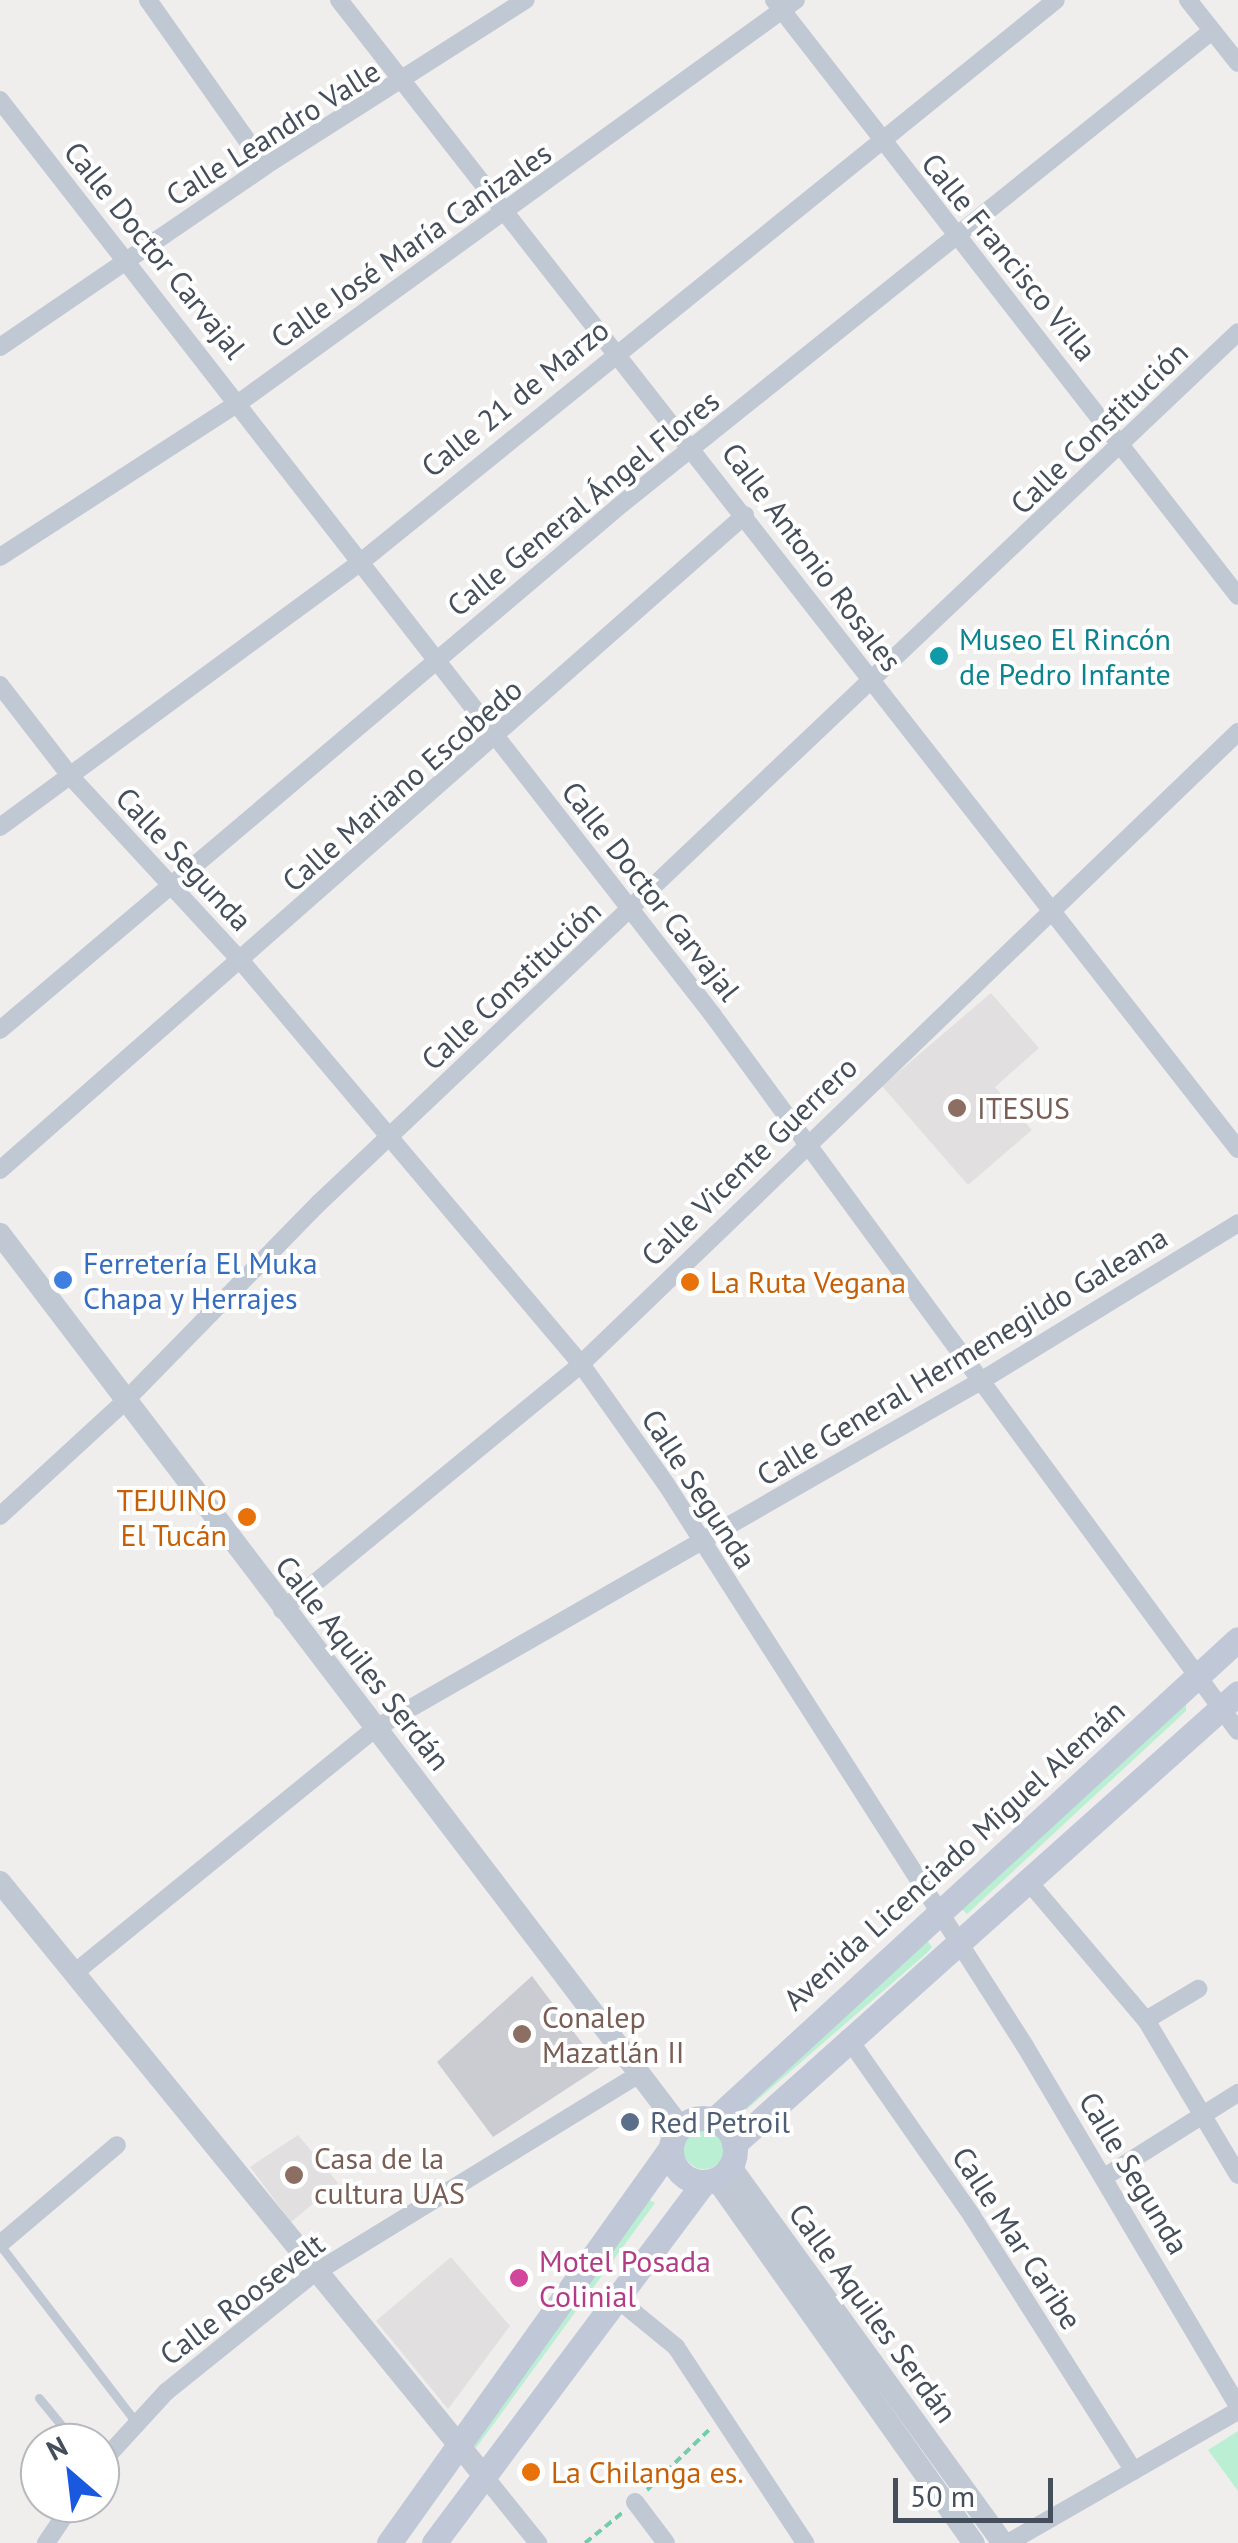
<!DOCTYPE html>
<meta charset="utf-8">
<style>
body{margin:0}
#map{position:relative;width:1238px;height:2543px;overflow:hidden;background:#f0eded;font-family:"PT Sans",sans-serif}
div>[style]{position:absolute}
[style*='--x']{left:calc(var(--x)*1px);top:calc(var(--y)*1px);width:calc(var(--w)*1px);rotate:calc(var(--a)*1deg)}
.education>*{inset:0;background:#e1dfdf}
.green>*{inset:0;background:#bbefd4}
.round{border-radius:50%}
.building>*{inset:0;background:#caccd2}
.path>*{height:4px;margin-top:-2px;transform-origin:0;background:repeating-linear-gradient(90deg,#73cdaa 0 8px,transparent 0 13px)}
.service>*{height:9px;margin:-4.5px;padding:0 4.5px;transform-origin:4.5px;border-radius:4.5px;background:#c0c8d3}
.minor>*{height:18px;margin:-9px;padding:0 9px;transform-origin:9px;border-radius:9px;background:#c0c8d3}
.tertiary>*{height:22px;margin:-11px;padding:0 11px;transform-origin:11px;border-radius:11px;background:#c0c8d3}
.secondary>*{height:25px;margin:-12.5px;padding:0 12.5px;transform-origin:12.5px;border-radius:12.5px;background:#c0c8d7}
.secondary>.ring{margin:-12.5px;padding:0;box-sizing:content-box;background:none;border:25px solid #c0c8d7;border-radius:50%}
.dots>*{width:28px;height:28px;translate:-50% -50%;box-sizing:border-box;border:5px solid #fff;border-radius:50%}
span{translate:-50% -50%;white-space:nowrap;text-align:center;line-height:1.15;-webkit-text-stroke:8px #fff;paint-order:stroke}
.street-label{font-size:30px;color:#454e5b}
.culture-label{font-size:30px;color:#0d838f}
.left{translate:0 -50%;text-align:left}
.education-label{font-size:30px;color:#785e54}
.shop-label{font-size:30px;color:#366cbe}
.food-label{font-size:30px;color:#c56008}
.right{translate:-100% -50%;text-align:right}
.service-label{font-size:30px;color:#4e5e75}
.hotel-label{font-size:30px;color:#b23c85}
.north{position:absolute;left:20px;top:2423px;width:100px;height:100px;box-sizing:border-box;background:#fff;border:2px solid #b5b8bd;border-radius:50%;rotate:332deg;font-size:28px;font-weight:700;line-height:40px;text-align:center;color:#454e5b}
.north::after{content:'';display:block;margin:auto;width:35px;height:45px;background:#1859df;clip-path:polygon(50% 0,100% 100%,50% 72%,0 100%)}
.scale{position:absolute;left:893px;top:2478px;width:160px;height:45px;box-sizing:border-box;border:5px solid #454e5b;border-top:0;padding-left:12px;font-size:30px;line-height:35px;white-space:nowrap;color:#454e5b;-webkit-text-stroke:8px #fff;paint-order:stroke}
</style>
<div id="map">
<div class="education">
<div style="clip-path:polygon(991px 993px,1039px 1048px,995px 1087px,1032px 1130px,968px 1185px,882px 1086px)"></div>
<div style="clip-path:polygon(298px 2135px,338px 2183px,291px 2222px,250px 2167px)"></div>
<div style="clip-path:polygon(451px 2257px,510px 2326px,448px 2409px,376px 2321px)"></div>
</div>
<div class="green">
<div style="clip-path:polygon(1186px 1701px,1186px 1711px,967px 1914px,958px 1906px)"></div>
<div style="clip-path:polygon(926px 1939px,932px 1947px,927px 1953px,733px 2121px,728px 2113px)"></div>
<div class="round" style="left:683px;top:2127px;width:42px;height:42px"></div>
<div style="clip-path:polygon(648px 2199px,655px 2203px,476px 2448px,472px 2443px)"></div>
<div style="clip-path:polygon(1238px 2431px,1238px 2491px,1208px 2450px)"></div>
</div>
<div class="building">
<div style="clip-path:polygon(532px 1976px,600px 2067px,493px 2137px,437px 2062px)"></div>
</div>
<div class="path">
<div style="--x:647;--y:2490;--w:86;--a:-44.1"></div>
<div style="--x:585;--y:2543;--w:48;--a:-39"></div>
</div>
<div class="service">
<div style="--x:0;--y:2245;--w:222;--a:52.5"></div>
<div style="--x:39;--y:2398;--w:58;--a:50.6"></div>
</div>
<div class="minor">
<div style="--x:148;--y:0;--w:203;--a:54.8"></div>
<div style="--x:339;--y:0;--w:1459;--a:51.96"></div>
<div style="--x:774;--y:0;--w:755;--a:52.1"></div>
<div style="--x:1188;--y:0;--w:80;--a:51.6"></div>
<div style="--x:0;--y:100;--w:1159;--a:52.08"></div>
<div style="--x:712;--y:1014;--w:889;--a:53.74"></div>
<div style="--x:0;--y:347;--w:321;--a:-34.3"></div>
<div style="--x:265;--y:166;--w:309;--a:-32.5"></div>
<div style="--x:0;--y:557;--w:286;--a:-32.9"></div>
<div style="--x:240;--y:402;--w:686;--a:-35.87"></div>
<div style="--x:0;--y:685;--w:118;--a:52.3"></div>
<div style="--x:72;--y:778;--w:249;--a:47.3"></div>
<div style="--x:241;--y:961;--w:527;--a:49.85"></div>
<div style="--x:581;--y:1364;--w:147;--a:54.7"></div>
<div style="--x:666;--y:1484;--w:667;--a:57.43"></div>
<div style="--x:1025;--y:2046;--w:418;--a:59.4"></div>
<div style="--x:0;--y:827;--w:449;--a:-36.3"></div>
<div style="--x:362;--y:561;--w:892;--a:-38.95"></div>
<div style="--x:0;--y:1030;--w:816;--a:-40.23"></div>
<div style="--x:623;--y:503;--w:755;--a:-38.71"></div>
<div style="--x:0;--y:1170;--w:992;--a:-41.32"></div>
<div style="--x:0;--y:1516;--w:171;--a:-42.6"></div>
<div style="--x:126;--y:1400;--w:276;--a:-45.6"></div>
<div style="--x:319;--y:1203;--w:1266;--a:-43.46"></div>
<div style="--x:282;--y:1610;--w:387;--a:-39.4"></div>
<div style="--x:581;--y:1364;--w:912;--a:-43.89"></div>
<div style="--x:1028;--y:1881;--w:182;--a:49.7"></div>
<div style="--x:1146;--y:2020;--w:180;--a:59.3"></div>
<div style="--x:73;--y:1974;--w:390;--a:-39.1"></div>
<div style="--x:376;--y:1728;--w:695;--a:-29.85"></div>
<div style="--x:979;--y:1382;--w:304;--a:-31.5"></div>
<div style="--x:1146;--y:2020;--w:61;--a:-30.8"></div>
<div style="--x:848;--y:2038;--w:217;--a:55.1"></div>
<div style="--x:972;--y:2216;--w:302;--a:57.6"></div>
<div style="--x:1106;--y:2176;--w:156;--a:-32.2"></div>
<div style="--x:0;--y:2244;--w:153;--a:-40.2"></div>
<div style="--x:615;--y:2297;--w:79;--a:39.3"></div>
<div style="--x:676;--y:2347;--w:235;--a:56.6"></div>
<div style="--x:100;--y:2464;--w:98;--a:-47.5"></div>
<div style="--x:166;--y:2392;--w:189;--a:-38.8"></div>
<div style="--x:313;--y:2274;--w:383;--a:-31.5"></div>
<div style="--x:485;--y:2477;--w:85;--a:51.2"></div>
<div style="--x:635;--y:2502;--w:51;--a:52.9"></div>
<div style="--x:46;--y:2543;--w:48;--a:-56"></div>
<div style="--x:1008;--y:2543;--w:265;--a:-29.9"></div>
</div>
<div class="tertiary">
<div style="--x:0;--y:1234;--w:1122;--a:52.71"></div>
<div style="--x:0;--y:1882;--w:768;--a:50.82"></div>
<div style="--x:730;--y:2166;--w:465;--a:54.1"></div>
<div style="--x:716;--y:2179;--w:446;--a:54.7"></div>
</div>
<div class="secondary">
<div class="ring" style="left:671px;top:2118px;width:39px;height:39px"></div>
<div style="--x:714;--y:2120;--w:711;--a:-42.55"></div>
<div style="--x:734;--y:2144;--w:676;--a:-41.82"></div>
<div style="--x:389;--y:2543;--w:484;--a:-54.5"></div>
<div style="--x:434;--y:2543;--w:451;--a:-53.2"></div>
</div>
<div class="dots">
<div style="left:939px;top:656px;background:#0f9aa8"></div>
<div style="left:957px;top:1108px;background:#8d6e63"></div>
<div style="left:63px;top:1280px;background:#3f7fe0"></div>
<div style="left:690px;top:1282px;background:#e8710a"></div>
<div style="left:247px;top:1517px;background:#e8710a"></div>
<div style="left:522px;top:2034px;background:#8d6e63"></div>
<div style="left:630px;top:2122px;background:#5c6f8a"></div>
<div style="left:294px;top:2175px;background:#8d6e63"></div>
<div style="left:519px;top:2278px;background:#d1479c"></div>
<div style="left:531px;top:2472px;background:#e8710a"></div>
</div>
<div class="street-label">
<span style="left:273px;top:133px;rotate:-32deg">Calle Leandro Valle</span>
<span style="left:411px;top:245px;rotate:-35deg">Calle José María Canizales</span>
<span style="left:155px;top:250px;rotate:51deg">Calle Doctor Carvajal</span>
<span style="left:1009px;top:257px;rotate:51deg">Calle Francisco Villa</span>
<span style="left:515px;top:398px;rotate:-39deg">Calle 21 de Marzo</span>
<span style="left:1099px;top:428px;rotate:-44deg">Calle Constitución</span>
<span style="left:583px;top:503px;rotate:-39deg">Calle General Ángel Flores</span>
<span style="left:812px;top:557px;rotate:53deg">Calle Antonio Rosales</span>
<span style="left:402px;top:785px;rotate:-41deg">Calle Mariano Escobedo</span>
<span style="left:184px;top:859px;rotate:47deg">Calle Segunda</span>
<span style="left:651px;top:891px;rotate:52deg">Calle Doctor Carvajal</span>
<span style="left:511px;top:985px;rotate:-43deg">Calle Constitución</span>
<span style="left:749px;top:1161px;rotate:-44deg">Calle Vicente Guerrero</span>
<span style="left:962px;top:1356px;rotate:-31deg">Calle General Hermenegildo Galeana</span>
<span style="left:699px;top:1489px;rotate:57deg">Calle Segunda</span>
<span style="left:363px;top:1663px;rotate:52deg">Calle Aquiles Serdán</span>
<span style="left:954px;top:1855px;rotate:-42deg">Avenida Licenciado Miguel Alemán</span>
<span style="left:1134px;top:2173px;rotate:59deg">Calle Segunda</span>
<span style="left:1017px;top:2238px;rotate:57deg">Calle Mar Caribe</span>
<span style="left:242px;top:2299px;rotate:-37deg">Calle Roosevelt</span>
<span style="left:873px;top:2313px;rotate:54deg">Calle Aquiles Serdán</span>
</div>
<div class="culture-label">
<span class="left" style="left:959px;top:656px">Museo El Rincón<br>de Pedro Infante</span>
</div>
<div class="education-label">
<span class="left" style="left:977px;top:1108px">ITESUS</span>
<span class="left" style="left:542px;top:2034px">Conalep<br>Mazatlán II</span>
<span class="left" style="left:314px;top:2175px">Casa de la<br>cultura UAS</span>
</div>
<div class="shop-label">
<span class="left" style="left:83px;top:1280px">Ferretería El Muka<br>Chapa y Herrajes</span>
</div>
<div class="food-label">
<span class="left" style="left:710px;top:1282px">La Ruta Vegana</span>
<span class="right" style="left:227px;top:1517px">TEJUINO<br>El Tucán</span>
<span class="left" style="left:551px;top:2472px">La Chilanga es.</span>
</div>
<div class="service-label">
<span class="left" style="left:650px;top:2122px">Red Petroil</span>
</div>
<div class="hotel-label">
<span class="left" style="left:539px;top:2278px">Motel Posada<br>Colinial</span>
</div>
<div class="north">N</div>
<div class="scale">50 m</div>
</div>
